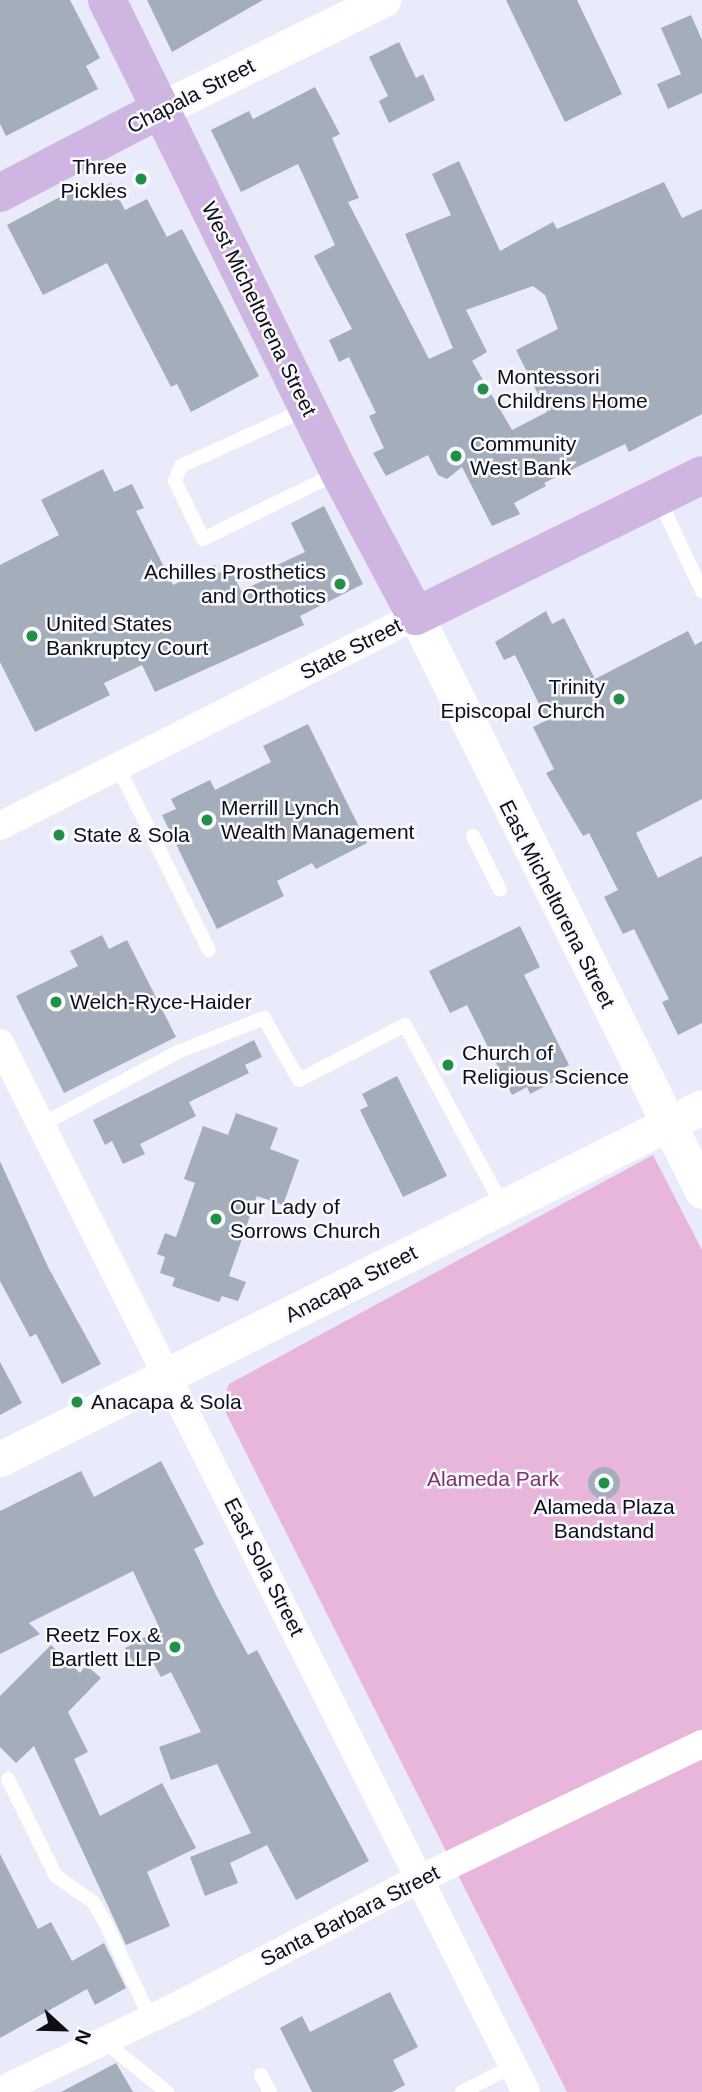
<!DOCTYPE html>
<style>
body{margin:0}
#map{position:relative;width:702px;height:2092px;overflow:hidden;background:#e9eafa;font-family:Helvetica,sans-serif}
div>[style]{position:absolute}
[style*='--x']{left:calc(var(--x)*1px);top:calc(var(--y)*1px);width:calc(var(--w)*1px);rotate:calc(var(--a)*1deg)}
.green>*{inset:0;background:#e8b5db}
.building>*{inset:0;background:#a4adba}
.round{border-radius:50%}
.service>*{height:14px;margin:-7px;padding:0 7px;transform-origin:7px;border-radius:7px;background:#fff}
.minor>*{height:28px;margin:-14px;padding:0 14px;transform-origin:14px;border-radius:14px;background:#fff}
.tertiary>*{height:35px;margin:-17.5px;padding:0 17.5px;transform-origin:17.5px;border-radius:17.5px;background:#fff}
.primary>*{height:38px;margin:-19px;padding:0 19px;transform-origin:19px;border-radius:19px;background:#cfb6e2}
.dots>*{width:19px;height:19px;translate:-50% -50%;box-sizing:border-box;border:4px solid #f8f8ff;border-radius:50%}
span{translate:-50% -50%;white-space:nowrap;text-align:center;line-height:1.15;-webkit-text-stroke:5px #f8f8ff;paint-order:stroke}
.street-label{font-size:21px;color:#0e0e13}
.poi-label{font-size:21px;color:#0e0e13}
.right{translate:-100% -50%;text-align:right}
.left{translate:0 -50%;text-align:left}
.park-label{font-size:21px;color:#803370}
.north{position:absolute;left:28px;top:1994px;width:70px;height:70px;-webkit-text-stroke:5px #f8f8ff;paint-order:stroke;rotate:112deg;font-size:19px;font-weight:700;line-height:28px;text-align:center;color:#0e0e13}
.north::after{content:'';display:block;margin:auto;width:24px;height:32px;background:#0e0e13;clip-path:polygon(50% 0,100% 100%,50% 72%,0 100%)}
</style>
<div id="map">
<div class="green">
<div style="clip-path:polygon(653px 1155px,702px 1250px,702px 2092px,567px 2092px,222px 1405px,229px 1384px)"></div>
</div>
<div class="building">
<div style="clip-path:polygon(0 0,70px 0,100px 58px,86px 66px,98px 89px,6px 136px,0 124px)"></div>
<div style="clip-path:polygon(147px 0,263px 0,172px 52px)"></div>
<div style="clip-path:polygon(506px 0,577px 0,622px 94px,565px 122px)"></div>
<div style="clip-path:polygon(691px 15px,702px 40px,702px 93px,668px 109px,657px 84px,681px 74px,661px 28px)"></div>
<div style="clip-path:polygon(399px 42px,416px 78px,423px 74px,435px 100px,389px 123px,379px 101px,388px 96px,369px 57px)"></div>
<div style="clip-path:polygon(evenodd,315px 87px,340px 134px,332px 138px,359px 198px,348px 202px,429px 359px,453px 348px,405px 234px,451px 215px,432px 174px,459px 161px,500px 251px,553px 222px,557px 229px,664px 182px,682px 218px,702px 209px,702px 414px,629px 452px,625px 444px,544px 483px,546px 486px,514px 503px,520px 514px,492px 526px,462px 467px,447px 479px,438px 475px,428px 455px,386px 476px,373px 453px,384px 448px,369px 416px,376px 413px,349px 357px,339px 362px,329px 340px,352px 329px,314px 256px,335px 245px,298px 164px,241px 192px,211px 130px,249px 111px,253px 119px,315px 87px,533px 286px,545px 295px,558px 329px,516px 350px,547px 412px,512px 430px,472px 361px,487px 352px,466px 310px,533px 286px)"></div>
<div style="clip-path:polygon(111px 183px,125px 210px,147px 199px,167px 237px,182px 229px,259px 376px,191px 412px,177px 384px,171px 387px,107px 263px,43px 295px,7px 225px,71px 191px,75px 198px)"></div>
<div style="clip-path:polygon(103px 469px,114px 492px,132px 484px,144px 508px,136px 511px,173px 585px,215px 565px,219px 573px,230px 567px,241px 591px,279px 573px,275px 566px,305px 552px,291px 523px,324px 506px,363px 584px,300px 616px,304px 625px,155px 692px,142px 665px,104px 683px,110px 695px,35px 732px,0 662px,0 565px,59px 535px,41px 500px)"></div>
<div style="clip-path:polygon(546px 611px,552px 624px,564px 618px,595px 679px,688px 631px,695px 645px,702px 641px,702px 799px,636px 833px,658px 878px,702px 856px,702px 1023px,678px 1035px,662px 1002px,669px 999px,634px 929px,623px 934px,604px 897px,618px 890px,589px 833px,583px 836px,546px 773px,554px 769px,533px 727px,547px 720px,515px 655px,504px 660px,495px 642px)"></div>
<div style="clip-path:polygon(308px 724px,367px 843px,316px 869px,312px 863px,277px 881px,284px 896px,217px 929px,162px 815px,176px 809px,171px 799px,210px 780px,215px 790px,271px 762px,263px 746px)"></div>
<div style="clip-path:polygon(520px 926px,540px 967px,524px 975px,569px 1065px,556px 1072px,559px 1079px,530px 1094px,527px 1087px,512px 1095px,467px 1005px,450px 1013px,429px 971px)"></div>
<div style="clip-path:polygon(102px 935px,109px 949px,127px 940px,176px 1037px,64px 1093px,16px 996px,78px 966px,70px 951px)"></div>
<div style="clip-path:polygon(254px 1040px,262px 1057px,245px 1065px,249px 1073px,189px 1102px,196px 1116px,140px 1144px,145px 1154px,123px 1164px,112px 1141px,105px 1145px,93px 1120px)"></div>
<div style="clip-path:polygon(397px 1076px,447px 1176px,403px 1197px,360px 1110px,368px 1106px,362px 1094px)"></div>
<div style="clip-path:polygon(236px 1113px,278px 1128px,270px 1149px,299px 1160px,283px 1205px,257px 1196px,229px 1276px,246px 1282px,238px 1301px,222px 1296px,219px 1302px,172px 1286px,175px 1278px,160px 1273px,165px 1257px,157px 1254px,165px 1233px,176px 1237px,195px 1183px,184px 1179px,203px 1126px,228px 1135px)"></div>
<div style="clip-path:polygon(0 1161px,48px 1267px,101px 1364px,62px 1384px,36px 1334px,30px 1337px,0 1281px)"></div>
<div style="clip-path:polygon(0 1362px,22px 1403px,0 1415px)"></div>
<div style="clip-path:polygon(161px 1461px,204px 1544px,194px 1549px,217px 1597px,248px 1655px,257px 1650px,369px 1861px,296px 1900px,267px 1845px,230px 1863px,238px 1883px,205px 1896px,190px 1857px,251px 1833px,217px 1764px,171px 1780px,159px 1747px,201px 1732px,171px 1672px,161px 1677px,151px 1659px,134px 1664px,125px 1648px,160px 1629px,133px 1571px,29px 1623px,40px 1634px,0 1654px,0 1511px,81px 1471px,94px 1497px)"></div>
<div class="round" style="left:588px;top:1467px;width:32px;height:32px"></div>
<div style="clip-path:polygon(51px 1645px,80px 1673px,86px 1665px,101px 1678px,68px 1712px,88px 1752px,74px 1759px,100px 1816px,162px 1783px,196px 1848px,147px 1872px,170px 1926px,126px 1945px,34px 1746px,16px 1763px,0 1747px,0 1696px)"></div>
<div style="clip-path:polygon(0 1854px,38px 1929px,51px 1922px,72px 1961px,104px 1943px,126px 1988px,95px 2005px,87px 1989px,0 2038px)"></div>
<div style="clip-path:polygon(390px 1992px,418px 2047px,393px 2060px,405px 2085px,392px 2092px,312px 2092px,280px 2028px,302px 2016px,310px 2032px)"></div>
<div style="clip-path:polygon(116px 2063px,133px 2092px,61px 2092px)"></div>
</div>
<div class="service">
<div style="--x:307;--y:409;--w:138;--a:155.7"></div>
<div style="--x:181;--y:466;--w:16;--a:112"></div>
<div style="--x:175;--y:481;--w:64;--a:64.2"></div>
<div style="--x:203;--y:539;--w:149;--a:-26.2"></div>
<div style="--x:658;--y:497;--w:104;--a:64.9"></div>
<div style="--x:118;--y:767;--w:204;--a:63.6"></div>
<div style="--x:473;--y:836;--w:60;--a:63.4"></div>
<div style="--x:41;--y:1125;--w:155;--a:-28.1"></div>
<div style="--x:178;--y:1052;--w:92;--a:-21.6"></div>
<div style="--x:264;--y:1018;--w:71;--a:60.6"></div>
<div style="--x:299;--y:1080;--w:119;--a:-27.4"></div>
<div style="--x:405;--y:1025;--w:206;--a:61.6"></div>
<div style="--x:8;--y:1779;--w:108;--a:63.7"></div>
<div style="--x:56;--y:1876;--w:45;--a:35.1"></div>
<div style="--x:93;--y:1902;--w:26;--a:59"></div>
<div style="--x:106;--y:1924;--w:105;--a:64.7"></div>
<div style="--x:105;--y:2042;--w:80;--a:38.9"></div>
<div style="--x:261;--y:2075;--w:19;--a:62"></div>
<div style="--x:462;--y:2092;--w:57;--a:-27"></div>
</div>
<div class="minor">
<div style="--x:0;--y:826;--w:466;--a:-26.8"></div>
<div style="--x:0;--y:1043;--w:1173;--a:63.37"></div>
<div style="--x:0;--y:2091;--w:201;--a:-25.7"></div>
<div style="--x:181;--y:2004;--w:242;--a:-27.8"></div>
<div style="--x:395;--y:1891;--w:340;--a:-25.6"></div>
</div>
<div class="tertiary">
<div style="--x:159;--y:110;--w:250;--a:-26.2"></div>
<div style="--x:416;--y:616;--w:642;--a:63.55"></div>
<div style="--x:0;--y:1459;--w:785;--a:-26.63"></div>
</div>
<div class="primary">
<div style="--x:107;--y:0;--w:526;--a:63.82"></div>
<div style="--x:339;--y:472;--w:163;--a:61.9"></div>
<div style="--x:416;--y:616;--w:319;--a:-26.2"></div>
<div style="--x:0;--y:193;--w:179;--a:-27.6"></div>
</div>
<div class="dots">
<div style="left:141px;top:179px;background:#228f47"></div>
<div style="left:483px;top:389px;background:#228f47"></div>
<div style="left:456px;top:456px;background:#228f47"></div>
<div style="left:340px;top:584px;background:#228f47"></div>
<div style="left:32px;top:636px;background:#228f47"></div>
<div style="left:619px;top:699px;background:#228f47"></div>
<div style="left:207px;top:820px;background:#228f47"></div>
<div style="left:59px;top:835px;background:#228f47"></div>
<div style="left:56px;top:1002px;background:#228f47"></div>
<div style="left:448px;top:1065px;background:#228f47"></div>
<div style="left:216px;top:1219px;background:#228f47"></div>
<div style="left:77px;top:1402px;background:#228f47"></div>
<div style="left:604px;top:1483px;background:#228f47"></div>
<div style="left:175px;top:1647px;background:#228f47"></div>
</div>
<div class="street-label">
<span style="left:191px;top:96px;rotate:-27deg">Chapala Street</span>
<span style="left:259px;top:309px;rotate:64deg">West Micheltorena Street</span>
<span style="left:351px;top:649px;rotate:-27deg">State Street</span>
<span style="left:557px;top:904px;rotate:63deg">East Micheltorena Street</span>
<span style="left:351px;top:1284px;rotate:-27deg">Anacapa Street</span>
<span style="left:264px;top:1567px;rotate:63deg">East Sola Street</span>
<span style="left:350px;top:1916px;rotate:-27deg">Santa Barbara Street</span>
</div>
<div class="poi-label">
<span class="right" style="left:127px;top:179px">Three<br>Pickles</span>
<span class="left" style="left:497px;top:389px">Montessori<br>Childrens Home</span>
<span class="left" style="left:470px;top:456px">Community<br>West Bank</span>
<span class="right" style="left:326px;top:584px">Achilles Prosthetics<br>and Orthotics</span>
<span class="left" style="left:46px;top:636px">United States<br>Bankruptcy Court</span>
<span class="right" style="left:605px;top:699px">Trinity<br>Episcopal Church</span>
<span class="left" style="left:221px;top:820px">Merrill Lynch<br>Wealth Management</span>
<span class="left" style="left:73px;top:835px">State &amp; Sola</span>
<span class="left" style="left:70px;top:1002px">Welch-Ryce-Haider</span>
<span class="left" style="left:462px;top:1065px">Church of<br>Religious Science</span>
<span class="left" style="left:230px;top:1219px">Our Lady of<br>Sorrows Church</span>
<span class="left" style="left:91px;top:1402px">Anacapa &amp; Sola</span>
<span style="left:604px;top:1519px">Alameda Plaza<br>Bandstand</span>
<span class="right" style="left:161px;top:1647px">Reetz Fox &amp;<br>Bartlett LLP</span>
</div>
<div class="park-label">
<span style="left:493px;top:1479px">Alameda Park</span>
</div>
<div class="north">N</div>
</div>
